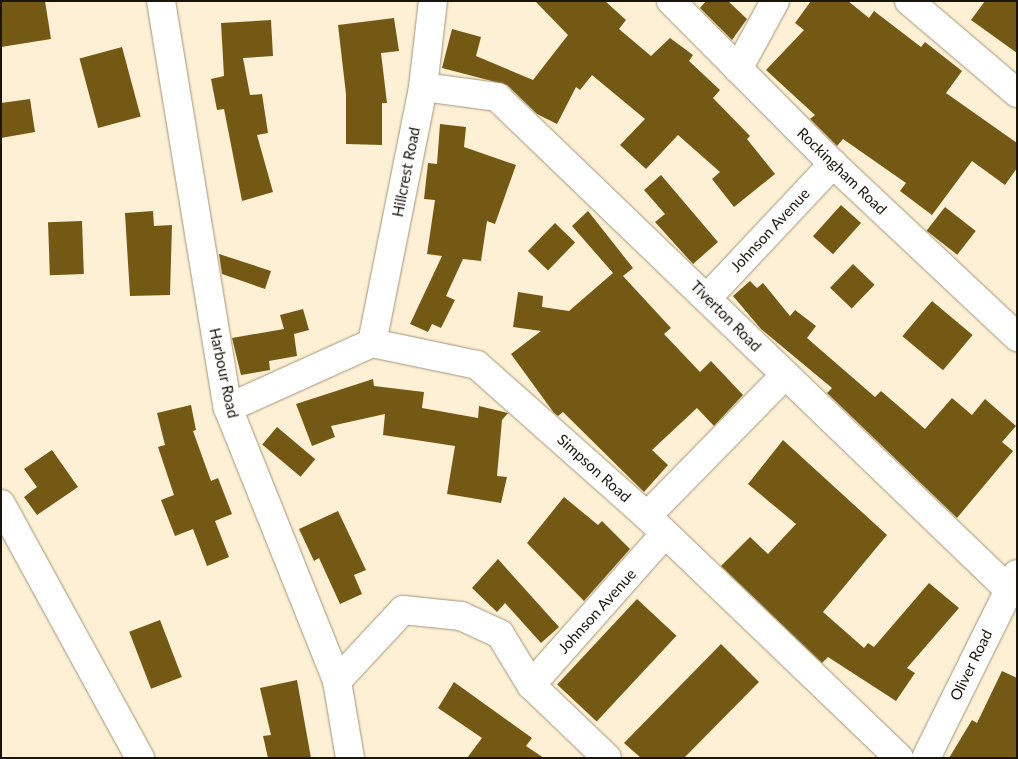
<!DOCTYPE html>
<style>
body{margin:0}
#map{position:relative;width:1018px;height:759px;overflow:hidden;background:#fef0d4;font-family:Lato,sans-serif}
div>[style]{position:absolute}
[style*='--x']{left:calc(var(--x)*1px);top:calc(var(--y)*1px);width:calc(var(--w)*1px);rotate:calc(var(--a)*1deg)}
.building>*{inset:0;background:#745914;transform-origin:0 0}
.roads{filter:drop-shadow(0 0 1px #a2957b) drop-shadow(0 0 1px #a2957b)}
.minor>*{height:28px;margin:-14px;padding:0 14px;transform-origin:14px;border-radius:14px;background:#fff}
span{translate:-50% -50%;white-space:nowrap;text-align:center;line-height:1.15;-webkit-text-stroke:5px #fff;paint-order:stroke}
.street-label{font-size:15px;color:#1a150b}
.frame{position:absolute;inset:0;border:2px solid #1a150b;pointer-events:none}
</style>
<div id="map">
<div class="building">
<div style="clip-path:polygon(1px 1px,45px 1px,51px 39px,1px 47px)"></div>
<div style="clip-path:polygon(535px 1px,605px 1px,626px 20px,619px 29px,651px 56px,670px 38px,693px 55px,689px 61px,720px 90px,713px 98px,750px 136px,747px 139px,775px 174px,734px 207px,712px 179px,720px 172px,678px 135px,646px 169px,620px 145px,645px 119px,592px 75px,580px 90px,576px 87px,557px 124px,537px 114px,507px 85px,442px 68px,452px 29px,481px 37px,476px 56px,533px 80px,568px 35px)"></div>
<div style="clip-path:polygon(706px 1px,728px 1px,747px 19px,732px 40px,700px 8px)"></div>
<div style="clip-path:polygon(811px 1px,848px 1px,869px 18px,874px 11px,921px 47px,925px 42px,962px 71px,946px 93px,1017px 143px,1017px 168px,1005px 185px,972px 161px,932px 215px,900px 191px,906px 183px,843px 139px,837px 146px,810px 119px,815px 115px,766px 70px,804px 30px,795px 23px)"></div>
<div style="clip-path:polygon(985px 1px,1017px 1px,1017px 53px,971px 20px)"></div>
<div style="clip-path:polygon(394px 18px,399px 51px,381px 53px,387px 103px,382px 103px,382px 145px,346px 144px,346px 94px,338px 25px)"></div>
<div style="clip-path:polygon(271px 20px,273px 56px,243px 58px,250px 95px,262px 94px,268px 133px,257px 135px,273px 192px,242px 201px,224px 109px,217px 110px,211px 79px,224px 76px,221px 23px)"></div>
<div style="left:122px;top:47px;width:72px;height:44px;rotate:75deg"></div>
<div style="clip-path:polygon(30px 99px,35px 132px,1px 138px,1px 103px)"></div>
<div style="clip-path:polygon(440px 124px,466px 127px,464px 147px,516px 165px,495px 224px,487px 221px,481px 261px,463px 259px,446px 296px,455px 300px,441px 328px,432px 324px,428px 332px,410px 324px,442px 256px,427px 254px,435px 200px,424px 199px,428px 163px,437px 164px)"></div>
<div style="clip-path:polygon(661px 175px,718px 242px,693px 264px,655px 222px,665px 214px,644px 190px)"></div>
<div style="left:841px;top:205px;width:27px;height:42px;rotate:42deg"></div>
<div style="left:945px;top:207px;width:39px;height:30px;rotate:38deg"></div>
<div style="clip-path:polygon(153px 211px,154px 226px,172px 225px,170px 295px,130px 296px,125px 213px)"></div>
<div style="clip-path:polygon(588px 211px,633px 268px,623px 276px,671px 328px,664px 334px,700px 372px,711px 361px,743px 395px,714px 426px,697px 408px,652px 450px,668px 465px,644px 492px,563px 412px,558px 416px,554px 413px,511px 354px,541px 331px,513px 327px,518px 292px,543px 296px,542px 307px,569px 311px,613px 273px,572px 226px)"></div>
<div style="left:82px;top:221px;width:53px;height:34px;rotate:88deg"></div>
<div style="left:555px;top:223px;width:28px;height:39px;rotate:44deg"></div>
<div style="clip-path:polygon(219px 254px,271px 271px,265px 289px,222px 274px)"></div>
<div style="left:853px;top:264px;width:30px;height:33px;rotate:44deg"></div>
<div style="clip-path:polygon(750px 281px,757px 288px,763px 283px,790px 316px,795px 310px,816px 326px,807px 338px,875px 397px,881px 391px,925px 429px,952px 398px,972px 415px,985px 399px,1016px 426px,1002px 442px,1013px 451px,957px 518px,827px 393px,832px 388px,761px 329px,733px 296px)"></div>
<div style="left:932px;top:301px;width:53px;height:46px;rotate:40deg"></div>
<div style="clip-path:polygon(303px 309px,309px 330px,294px 334px,297px 356px,269px 361px,270px 370px,241px 375px,232px 338px,284px 329px,280px 315px)"></div>
<div style="clip-path:polygon(373px 379px,374px 386px,424px 392px,422px 408px,478px 418px,479px 406px,508px 413px,502px 420px,497px 476px,507px 477px,501px 503px,447px 494px,455px 446px,383px 435px,385px 414px,331px 426px,335px 437px,312px 446px,296px 404px)"></div>
<div style="clip-path:polygon(191px 405px,196px 430px,193px 431px,211px 481px,218px 478px,232px 514px,215px 521px,229px 557px,207px 566px,193px 529px,175px 536px,161px 500px,174px 495px,158px 447px,165px 445px,157px 413px)"></div>
<div style="left:277px;top:427px;width:50px;height:23px;rotate:40deg"></div>
<div style="clip-path:polygon(783px 440px,887px 535px,823px 612px,864px 648px,868px 643px,874px 647px,929px 583px,959px 608px,907px 668px,915px 673px,896px 701px,828px 657px,822px 663px,721px 566px,750px 537px,768px 554px,796px 524px,748px 484px)"></div>
<div style="clip-path:polygon(52px 450px,78px 487px,37px 515px,24px 497px,37px 487px,24px 469px)"></div>
<div style="clip-path:polygon(564px 497px,598px 525px,602px 521px,630px 549px,584px 601px,527px 543px)"></div>
<div style="clip-path:polygon(338px 511px,366px 570px,354px 575px,362px 594px,340px 604px,319px 558px,314px 561px,299px 529px)"></div>
<div style="clip-path:polygon(498px 559px,559px 627px,541px 643px,505px 603px,497px 612px,472px 588px)"></div>
<div style="left:637px;top:599px;width:54px;height:117px;rotate:43deg"></div>
<div style="left:160px;top:620px;width:61px;height:33px;rotate:69deg"></div>
<div style="clip-path:polygon(721px 644px,759px 682px,684px 758px,641px 758px,624px 743px)"></div>
<div style="clip-path:polygon(1002px 671px,1017px 678px,1017px 758px,949px 758px,972px 720px,977px 723px)"></div>
<div style="clip-path:polygon(297px 680px,311px 758px,268px 758px,263px 736px,271px 735px,260px 688px)"></div>
<div style="clip-path:polygon(454px 682px,532px 738px,526px 746px,544px 758px,467px 758px,482px 738px,438px 708px)"></div>
</div>
<div class="roads">
<div class="minor">
<div style="--x:161;--y:1;--w:412;--a:80.7"></div>
<div style="--x:228;--y:408;--w:294;--a:68.2"></div>
<div style="--x:337;--y:681;--w:78;--a:80.4"></div>
<div style="--x:671;--y:1;--w:230;--a:45.2"></div>
<div style="--x:833;--y:164;--w:253;--a:43.2"></div>
<div style="--x:909;--y:1;--w:142;--a:40.4"></div>
<div style="--x:738;--y:69;--w:77;--a:-61.4"></div>
<div style="--x:423;--y:87;--w:75;--a:7.7"></div>
<div style="--x:497;--y:97;--w:709;--a:43.91"></div>
<div style="--x:708;--y:297;--w:183;--a:-46.8"></div>
<div style="--x:372;--y:343;--w:261;--a:-78.7"></div>
<div style="--x:423;--y:87;--w:87;--a:-83.4"></div>
<div style="--x:228;--y:408;--w:158;--a:-24.3"></div>
<div style="--x:372;--y:343;--w:107;--a:11.8"></div>
<div style="--x:477;--y:365;--w:227;--a:41.6"></div>
<div style="--x:647;--y:516;--w:349;--a:43.8"></div>
<div style="--x:1;--y:504;--w:290;--a:61.3"></div>
<div style="--x:647;--y:516;--w:197;--a:-45.6"></div>
<div style="--x:337;--y:681;--w:97;--a:-47.1"></div>
<div style="--x:403;--y:610;--w:58;--a:5.9"></div>
<div style="--x:461;--y:616;--w:43;--a:24.8"></div>
<div style="--x:500;--y:634;--w:60;--a:58.7"></div>
<div style="--x:531;--y:685;--w:105;--a:43.8"></div>
<div style="--x:531;--y:685;--w:199;--a:-48.5"></div>
<div style="--x:926;--y:758;--w:205;--a:-63.7"></div>
</div>
</div>
<div class="street-label">
<span style="left:842px;top:171px;rotate:44deg">Rockingham Road</span>
<span style="left:406px;top:172px;rotate:-79deg">Hillcrest Road</span>
<span style="left:770px;top:230px;rotate:-47deg">Johnson Avenue</span>
<span style="left:726px;top:316px;rotate:45deg">Tiverton Road</span>
<span style="left:224px;top:373px;rotate:78deg">Harbour Road</span>
<span style="left:594px;top:468px;rotate:42deg">Simpson Road</span>
<span style="left:597px;top:611px;rotate:-48deg">Johnson Avenue</span>
<span style="left:971px;top:665px;rotate:-64deg">Oliver Road</span>
</div>
<div class="frame"></div>
</div>
